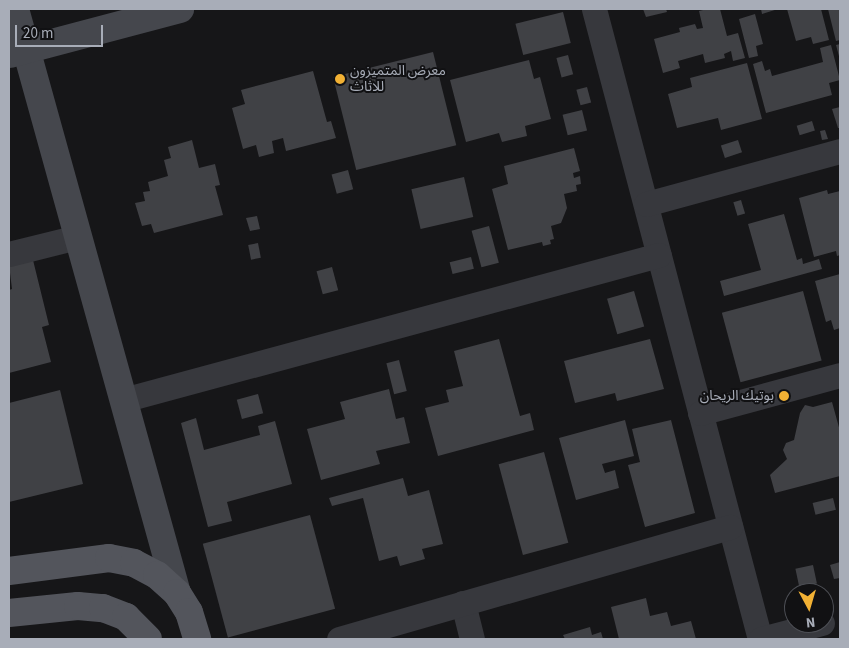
<!DOCTYPE html>
<meta charset="utf-8">
<style>
body{margin:0}
#map{position:relative;width:849px;height:648px;overflow:hidden;background:#161618;font-family:"Source Sans 3","Noto Sans Arabic",sans-serif}
div>[style]{position:absolute}
[style*='--x']{left:calc(var(--x)*1px);top:calc(var(--y)*1px);width:calc(var(--w)*1px);rotate:calc(var(--a)*1deg)}
.building>*{inset:0;background:#404145;transform-origin:0 0}
.street>*{height:25px;margin:-12.5px;padding:0 12.5px;transform-origin:12.5px;border-radius:12.5px;background:#37383d}
.secondary>*{height:28px;margin:-14px;padding:0 14px;transform-origin:14px;border-radius:14px;background:#45474d}
.primary>*{height:28px;margin:-14px;padding:0 14px;transform-origin:14px;border-radius:14px;background:#53555c}
.dots>*{width:14px;height:14px;translate:-50% -50%;box-sizing:border-box;border:2px solid #111113;border-radius:50%}
span{translate:-50% -50%;white-space:nowrap;text-align:center;line-height:1.15;-webkit-text-stroke:4px #111113;paint-order:stroke}
.poi-label{font-size:14px;color:#a8adb8}
.left{translate:0 -50%;text-align:left}
.right{translate:-100% -50%;text-align:right}
.frame{position:absolute;inset:0;border:10px solid #a8adb8;pointer-events:none}
.north{position:absolute;left:784px;top:583px;width:50px;height:50px;box-sizing:border-box;background:#111113;border:1px solid #4d4f55;border-radius:50%;rotate:174deg;font-size:14px;font-weight:700;line-height:20px;text-align:center;color:#a8adb8}
.north::after{content:'';display:block;margin:auto;width:18px;height:22px;background:#f2b134;clip-path:polygon(50% 0,100% 100%,50% 72%,0 100%)}
.scale{position:absolute;left:15px;top:25px;width:88px;height:22px;box-sizing:border-box;border:2px solid #a8adb8;border-top:0;padding-left:6px;font-size:15px;line-height:18px;white-space:nowrap;color:#a8adb8;-webkit-text-stroke:4px #111113;paint-order:stroke}
</style>
<div id="map">
<div class="building">
<div style="clip-path:polygon(643px 9px,666px 9px,667px 12px,646px 17px)"></div>
<div style="clip-path:polygon(707px 9px,720px 9px,727px 36px,738px 33px,745px 58px,733px 61px,731px 51px,724px 54px,725px 58px,705px 63px,703px 54px,678px 61px,680px 68px,663px 73px,654px 39px,680px 32px,679px 28px,695px 24px,697px 29px,703px 28px,699px 11px)"></div>
<div style="clip-path:polygon(761px 9px,778px 9px,762px 14px)"></div>
<div style="clip-path:polygon(787px 9px,821px 9px,829px 40px,813px 44px,811px 37px,796px 41px)"></div>
<div style="clip-path:polygon(828px 9px,840px 9px,840px 40px,836px 41px)"></div>
<div style="left:563px;top:12px;width:32px;height:49px;rotate:76deg"></div>
<div style="clip-path:polygon(755px 14px,763px 44px,756px 46px,758px 56px,749px 58px,739px 19px)"></div>
<div style="clip-path:polygon(840px 44px,840px 60px,836px 45px)"></div>
<div style="clip-path:polygon(831px 45px,840px 80px,829px 83px,832px 95px,766px 113px,753px 64px,762px 61px,765px 71px,770px 69px,772px 76px,823px 62px,820px 48px)"></div>
<div style="left:433px;top:52px;width:96px;height:103px;rotate:76deg"></div>
<div style="left:568px;top:55px;width:20px;height:12px;rotate:75deg"></div>
<div style="clip-path:polygon(529px 60px,534px 79px,540px 77px,551px 119px,525px 126px,527px 136px,502px 142px,499px 133px,466px 142px,450px 80px)"></div>
<div style="clip-path:polygon(747px 63px,762px 119px,721px 130px,718px 118px,677px 128px,668px 94px,692px 87px,690px 78px)"></div>
<div style="clip-path:polygon(313px 71px,327px 122px,331px 121px,336px 138px,286px 151px,283px 138px,272px 141px,274px 153px,259px 157px,256px 145px,243px 149px,232px 108px,245px 104px,241px 90px)"></div>
<div style="left:587px;top:87px;width:16px;height:11px;rotate:75deg"></div>
<div style="clip-path:polygon(840px 107px,840px 128px,838px 128px,832px 109px)"></div>
<div style="left:582px;top:110px;width:21px;height:20px;rotate:76deg"></div>
<div style="left:812px;top:121px;width:10px;height:16px;rotate:73deg"></div>
<div style="clip-path:polygon(825px 130px,828px 139px,822px 140px,820px 131px)"></div>
<div style="clip-path:polygon(192px 140px,199px 168px,215px 164px,220px 185px,215px 186px,223px 215px,154px 233px,151px 224px,142px 226px,135px 203px,145px 201px,143px 192px,150px 191px,148px 182px,168px 176px,164px 160px,171px 158px,168px 147px)"></div>
<div style="left:738px;top:140px;width:13px;height:18px;rotate:72deg"></div>
<div style="clip-path:polygon(574px 148px,580px 171px,573px 173px,574px 178px,580px 176px,581px 184px,576px 185px,577px 191px,564px 194px,567px 208px,561px 223px,551px 226px,554px 239px,550px 240px,551px 244px,543px 246px,542px 242px,508px 250px,492px 189px,508px 184px,504px 166px)"></div>
<div style="left:348px;top:170px;width:20px;height:17px;rotate:75deg"></div>
<div style="left:464px;top:177px;width:41px;height:54px;rotate:77deg"></div>
<div style="clip-path:polygon(827px 190px,828px 194px,840px 191px,840px 255px,837px 256px,836px 251px,814px 257px,799px 198px)"></div>
<div style="left:741px;top:200px;width:14px;height:8px;rotate:73deg"></div>
<div style="clip-path:polygon(784px 214px,797px 260px,802px 258px,803px 264px,819px 259px,822px 269px,724px 296px,720px 281px,761px 270px,748px 224px)"></div>
<div style="clip-path:polygon(257px 216px,260px 229px,250px 231px,246px 218px)"></div>
<div style="left:489px;top:226px;width:38px;height:18px;rotate:75deg"></div>
<div style="left:258px;top:243px;width:15px;height:10px;rotate:79deg"></div>
<div style="left:471px;top:257px;width:12px;height:22px;rotate:76deg"></div>
<div style="clip-path:polygon(33px 260px,49px 325px,42px 327px,51px 362px,9px 373px,9px 290px,12px 289px,9px 265px)"></div>
<div style="left:332px;top:267px;width:24px;height:16px;rotate:75deg"></div>
<div style="clip-path:polygon(840px 274px,840px 328px,834px 330px,831px 320px,826px 322px,815px 281px)"></div>
<div style="left:634px;top:291px;width:37px;height:28px;rotate:74deg"></div>
<div style="left:803px;top:291px;width:72px;height:84px;rotate:75deg"></div>
<div style="clip-path:polygon(499px 339px,520px 416px,530px 413px,534px 430px,438px 456px,425px 408px,449px 402px,446px 390px,463px 386px,454px 351px)"></div>
<div style="clip-path:polygon(650px 339px,664px 389px,617px 401px,615px 393px,575px 403px,564px 361px)"></div>
<div style="left:399px;top:360px;width:32px;height:13px;rotate:76deg"></div>
<div style="clip-path:polygon(389px 389px,396px 419px,404px 417px,410px 443px,376px 451px,380px 464px,321px 480px,307px 429px,345px 419px,340px 402px)"></div>
<div style="clip-path:polygon(60px 390px,83px 484px,9px 502px,9px 403px)"></div>
<div style="left:258px;top:394px;width:20px;height:22px;rotate:75deg"></div>
<div style="clip-path:polygon(832px 402px,840px 431px,840px 476px,775px 493px,770px 475px,787px 459px,783px 450px,786px 443px,794px 440px,800px 413px,805px 405px,813px 407px)"></div>
<div style="clip-path:polygon(196px 418px,204px 450px,260px 435px,258px 426px,275px 421px,292px 484px,227px 502px,232px 521px,208px 527px,181px 423px)"></div>
<div style="clip-path:polygon(625px 420px,634px 456px,602px 464px,605px 473px,615px 470px,619px 488px,576px 500px,559px 438px)"></div>
<div style="clip-path:polygon(671px 420px,695px 513px,645px 527px,628px 465px,640px 462px,632px 429px)"></div>
<div style="left:544px;top:452px;width:94px;height:47px;rotate:75deg"></div>
<div style="clip-path:polygon(403px 478px,408px 496px,429px 490px,443px 544px,422px 549px,425px 559px,400px 566px,397px 556px,379px 561px,363px 498px,332px 506px,329px 498px)"></div>
<div style="left:833px;top:498px;width:12px;height:21px;rotate:76deg"></div>
<div style="left:310px;top:515px;width:97px;height:111px;rotate:75deg"></div>
<div style="clip-path:polygon(840px 562px,840px 578px,834px 579px,830px 565px)"></div>
<div style="left:813px;top:565px;width:19px;height:18px;rotate:78deg"></div>
<div style="clip-path:polygon(646px 598px,650px 616px,667px 612px,671px 626px,691px 621px,696px 639px,619px 639px,611px 607px)"></div>
<div style="clip-path:polygon(590px 627px,592px 635px,601px 632px,603px 639px,565px 639px,563px 635px)"></div>
</div>
<div class="street">
<div style="--x:594;--y:9;--w:652;--a:75.24"></div>
<div style="--x:646;--y:204;--w:201;--a:-15.3"></div>
<div style="--x:9;--y:254;--w:70;--a:-14"></div>
<div style="--x:123;--y:400;--w:555;--a:-15.14"></div>
<div style="--x:700;--y:413;--w:145;--a:-15.2"></div>
<div style="--x:463;--y:603;--w:37;--a:76"></div>
<div style="--x:339;--y:639;--w:407;--a:-16"></div>
<div style="--x:761;--y:639;--w:63;--a:-14.7"></div>
</div>
<div class="secondary">
<div style="--x:15;--y:9;--w:606;--a:74.5"></div>
<div style="--x:10;--y:54;--w:176;--a:-14.8"></div>
</div>
<div class="primary">
<div style="--x:9;--y:571;--w:101;--a:-7.4"></div>
<div style="--x:109;--y:558;--w:25;--a:11"></div>
<div style="--x:134;--y:563;--w:26;--a:28"></div>
<div style="--x:157;--y:575;--w:27;--a:42"></div>
<div style="--x:177;--y:593;--w:22;--a:58"></div>
<div style="--x:189;--y:612;--w:28;--a:73"></div>
<div style="--x:9;--y:613;--w:69;--a:-5.8"></div>
<div style="--x:78;--y:606;--w:25;--a:5"></div>
<div style="--x:103;--y:608;--w:25;--a:21"></div>
<div style="--x:126;--y:617;--w:31;--a:45"></div>
</div>
<div class="dots">
<div style="left:340px;top:79px;background:#f2b134"></div>
<div style="left:784px;top:396px;background:#f2b134"></div>
</div>
<div class="poi-label">
<span class="left" style="left:350px;top:79px">معرض المتميزون<br>للاثاث</span>
<span class="right" style="left:774px;top:396px">بوتيك الريحان</span>
</div>
<div class="frame"></div>
<div class="north">N</div>
<div class="scale">20 m</div>
</div>
